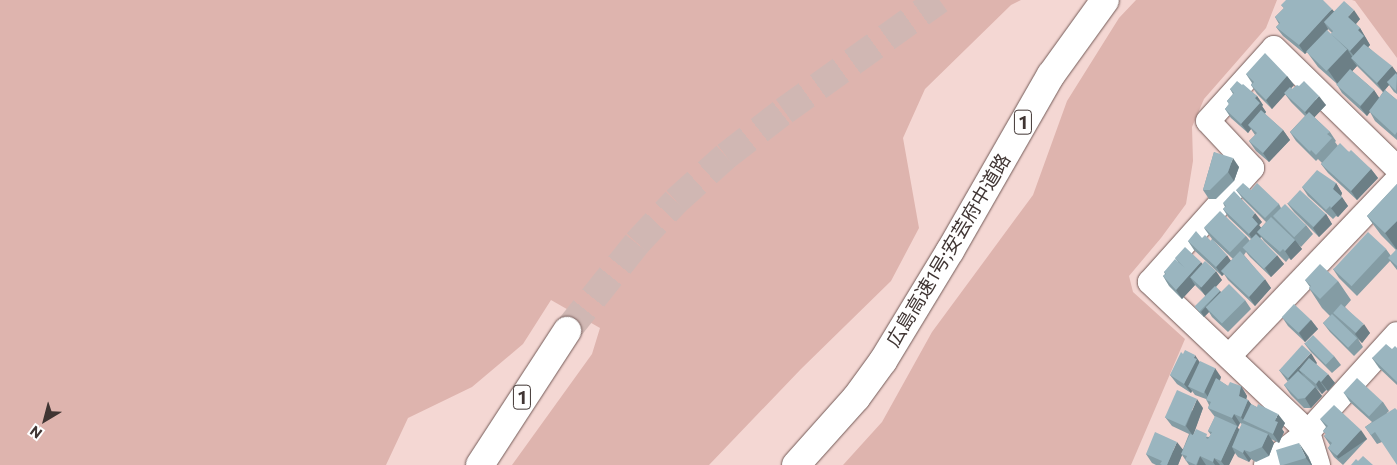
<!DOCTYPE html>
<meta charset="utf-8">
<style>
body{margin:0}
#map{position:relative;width:1397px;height:465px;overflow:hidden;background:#f4d7d3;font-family:Commissioner,"Noto Sans JP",sans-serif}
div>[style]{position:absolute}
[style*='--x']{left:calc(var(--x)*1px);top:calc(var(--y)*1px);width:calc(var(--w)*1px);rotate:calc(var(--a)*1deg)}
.green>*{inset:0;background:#deb4ae}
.motorway-tunnel>*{height:28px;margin-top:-14px;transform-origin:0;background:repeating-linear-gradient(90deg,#d0b7b3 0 28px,transparent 0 42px)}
.roads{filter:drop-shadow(0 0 1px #725956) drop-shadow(0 0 1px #725956)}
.minor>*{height:24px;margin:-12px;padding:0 12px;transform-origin:12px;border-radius:12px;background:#fff}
.motorway>*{height:28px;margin:-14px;padding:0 14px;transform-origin:14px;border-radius:14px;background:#fff}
.wall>*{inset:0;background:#849ca4}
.shaded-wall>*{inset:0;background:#6c7f86;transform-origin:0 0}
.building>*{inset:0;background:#9ab5bf;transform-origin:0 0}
span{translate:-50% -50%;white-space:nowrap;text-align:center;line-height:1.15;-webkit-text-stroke:5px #fff;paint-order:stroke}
.shield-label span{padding:1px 4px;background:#fff;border:1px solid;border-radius:4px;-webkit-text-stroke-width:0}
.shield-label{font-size:18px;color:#403533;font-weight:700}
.street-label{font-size:19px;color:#403533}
.north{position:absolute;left:20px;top:395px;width:50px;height:50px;-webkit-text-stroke:4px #fff;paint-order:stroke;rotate:217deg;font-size:14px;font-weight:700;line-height:20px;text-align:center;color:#403533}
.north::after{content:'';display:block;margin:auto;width:18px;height:22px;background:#403533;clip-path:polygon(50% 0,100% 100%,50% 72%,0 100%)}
</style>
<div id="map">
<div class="green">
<div style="clip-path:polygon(0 0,1021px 0,1011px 5px,925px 89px,903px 138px,919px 228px,891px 281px,801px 369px,709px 465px,512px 465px,592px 354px,600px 328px,551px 300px,523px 344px,472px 387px,408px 418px,386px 465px,0 465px)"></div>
<div style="clip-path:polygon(1136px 0,1277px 0,1266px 28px,1204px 99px,1192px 127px,1193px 161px,1186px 204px,1161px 238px,1129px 276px,1133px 292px,1185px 339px,1131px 465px,843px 465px,882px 422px,932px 332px,1033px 195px,1067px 101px,1119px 18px)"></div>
<div style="clip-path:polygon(1352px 0,1397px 0,1397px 58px,1355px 1px)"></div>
</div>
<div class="motorway-tunnel">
<div style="--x:567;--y:331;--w:112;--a:-51.5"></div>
<div style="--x:637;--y:243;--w:57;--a:-47.1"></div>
<div style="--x:676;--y:201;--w:67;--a:-42"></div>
<div style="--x:726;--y:156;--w:73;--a:-37.8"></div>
<div style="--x:784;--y:111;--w:191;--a:-35.6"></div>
</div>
<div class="roads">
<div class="minor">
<div style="--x:1229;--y:356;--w:243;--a:-46.3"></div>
<div style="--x:1266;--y:465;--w:53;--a:-38.2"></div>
<div style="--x:1308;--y:432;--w:132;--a:-47.8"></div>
<div style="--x:1318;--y:465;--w:34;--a:-107"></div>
<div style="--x:1308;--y:432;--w:218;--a:-136.5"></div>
<div style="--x:1150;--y:282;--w:153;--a:-48.2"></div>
<div style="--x:1252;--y:168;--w:64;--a:-133.1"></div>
<div style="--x:1208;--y:121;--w:98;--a:-47.9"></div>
<div style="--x:1274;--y:48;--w:172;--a:44.3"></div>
</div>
<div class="motorway">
<div style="--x:480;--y:465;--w:160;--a:-57"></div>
<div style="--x:796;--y:465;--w:90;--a:-48.2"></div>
<div style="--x:856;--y:398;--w:46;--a:-53.9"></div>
<div style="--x:883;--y:361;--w:129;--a:-58.7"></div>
<div style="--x:950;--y:251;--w:203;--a:-60.2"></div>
<div style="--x:1051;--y:75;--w:92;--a:-54.2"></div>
</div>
</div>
<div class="wall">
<div style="clip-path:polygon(evenodd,1281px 5px,1334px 11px,1360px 19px,1356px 24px,1360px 28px,1370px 45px,1368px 47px,1397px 73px,1397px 94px,1394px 92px,1389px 85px,1385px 90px,1397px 100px,1397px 140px,1375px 121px,1370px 112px,1367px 116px,1342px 93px,1336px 83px,1318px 67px,1307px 52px,1305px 54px,1283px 36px,1276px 27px,1279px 24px,1275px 17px,1284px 8px,1281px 5px,1328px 29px,1332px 33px,1331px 34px,1333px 36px,1327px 31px,1328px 29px,1281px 5px,1357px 66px,1383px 92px,1379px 98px,1374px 90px,1352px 71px,1357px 66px)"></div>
<div style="clip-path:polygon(1246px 74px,1287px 76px,1294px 85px,1291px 88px,1292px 89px,1326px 105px,1314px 117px,1330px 132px,1336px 141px,1335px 142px,1338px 146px,1349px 152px,1371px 169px,1378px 178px,1357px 200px,1328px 173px,1321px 164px,1322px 163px,1318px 159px,1316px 161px,1296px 141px,1290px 132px,1305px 116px,1291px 102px,1285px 94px,1272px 109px,1257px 94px,1251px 85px,1252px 83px)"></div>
<div style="clip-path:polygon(1242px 85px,1257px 96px,1263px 105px,1262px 106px,1266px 112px,1265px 114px,1283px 130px,1290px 140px,1269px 162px,1256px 151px,1249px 141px,1255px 135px,1251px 129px,1248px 133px,1231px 118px,1225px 109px,1229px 104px,1227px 101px,1233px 94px,1230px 89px)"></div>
<div style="clip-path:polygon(1214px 152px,1239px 167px,1234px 181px,1216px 199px,1209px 199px,1203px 190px)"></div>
<div style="clip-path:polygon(1336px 183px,1342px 193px,1341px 196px,1348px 206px,1338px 217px,1336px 216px,1333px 219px,1308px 196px,1302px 187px)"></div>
<div style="clip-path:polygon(1397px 184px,1397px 270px,1390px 261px,1357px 296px,1339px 278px,1333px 269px,1386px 249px,1391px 256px,1396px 250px,1381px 235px,1367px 216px)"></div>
<div style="clip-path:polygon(evenodd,1236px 190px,1251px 190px,1279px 204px,1281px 208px,1306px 225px,1313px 234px,1301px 247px,1298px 244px,1302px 249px,1291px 260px,1289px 258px,1286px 262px,1264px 241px,1261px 237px,1260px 238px,1284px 264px,1271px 277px,1250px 257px,1246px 252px,1244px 255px,1271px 288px,1255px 306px,1228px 280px,1224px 274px,1222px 276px,1194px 250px,1188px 241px,1202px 238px,1211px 241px,1212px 239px,1204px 228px,1246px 236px,1250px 241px,1251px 239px,1229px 218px,1223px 209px,1225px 207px,1223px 203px,1262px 222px,1259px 225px,1261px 228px,1266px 222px,1243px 199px,1236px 190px,1213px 240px,1233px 259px,1231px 261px,1213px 240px)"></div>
<div style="clip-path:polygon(1287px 203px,1326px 214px,1332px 224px,1319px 237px,1294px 212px)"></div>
<div style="clip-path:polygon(1175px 258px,1202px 264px,1222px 280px,1216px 287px,1221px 292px,1245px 300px,1251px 309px,1228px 332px,1212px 317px,1209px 312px,1204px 317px,1199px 312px,1195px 307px,1206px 296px,1195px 285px,1182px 299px,1169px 286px,1163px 276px,1165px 274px,1164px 272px,1178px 262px)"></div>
<div style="clip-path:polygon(1305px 280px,1338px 281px,1351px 300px,1345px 307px,1370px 333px,1362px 343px,1358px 339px,1363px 347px,1354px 356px,1330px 332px,1323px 323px,1330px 316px,1322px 308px,1309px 288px,1310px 287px)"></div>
<div style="clip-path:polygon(1282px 317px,1311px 320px,1318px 329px,1305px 342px,1288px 326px)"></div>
<div style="clip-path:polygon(1304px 343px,1334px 356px,1341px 365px,1332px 373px,1311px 352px)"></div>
<div style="clip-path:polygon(1397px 348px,1397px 385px,1379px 368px,1372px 358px)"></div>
<div style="clip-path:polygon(evenodd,1200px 362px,1221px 377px,1220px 381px,1228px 386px,1241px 386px,1247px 396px,1246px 399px,1248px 400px,1251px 404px,1285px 423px,1282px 429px,1284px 432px,1279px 443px,1271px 439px,1274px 443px,1269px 456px,1256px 462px,1251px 459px,1249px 462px,1238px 457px,1235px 453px,1229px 465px,1189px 465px,1182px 455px,1178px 465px,1156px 465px,1152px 463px,1146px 454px,1183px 449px,1189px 434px,1172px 426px,1165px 417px,1203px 408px,1193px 435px,1209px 437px,1211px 435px,1208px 431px,1215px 417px,1208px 408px,1209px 405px,1206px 399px,1195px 395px,1192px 391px,1191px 393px,1177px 384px,1170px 375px,1200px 362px,1240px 423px,1242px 424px,1239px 430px,1237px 427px,1238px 427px,1240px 423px)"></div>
<div style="clip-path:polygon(1317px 363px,1316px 364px,1335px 383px,1328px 391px,1326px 390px,1322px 394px,1316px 388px,1322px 396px,1311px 408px,1304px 408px,1291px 395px,1284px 385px,1288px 382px,1279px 370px)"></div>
<div style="clip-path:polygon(1344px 393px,1383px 402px,1389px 411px,1387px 413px,1382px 442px,1377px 444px,1365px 427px,1372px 422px,1350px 402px)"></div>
<div style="clip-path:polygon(1320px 419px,1367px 439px,1343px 465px,1334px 457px,1328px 448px,1330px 445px,1324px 436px,1326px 434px,1323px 431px,1326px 427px)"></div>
<div style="clip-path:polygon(1308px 456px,1312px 465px,1280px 465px)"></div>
</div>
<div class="shaded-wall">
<div style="clip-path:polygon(1332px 9px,1339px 18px,1324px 22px,1328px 29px,1305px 54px,1299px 45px)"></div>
<div style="clip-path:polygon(1354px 10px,1360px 19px,1354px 26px,1348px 17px)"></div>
<div style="clip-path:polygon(1360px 28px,1370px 45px,1357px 60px,1350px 51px,1358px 30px)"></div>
<div style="clip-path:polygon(1347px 49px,1357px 64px,1351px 58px,1357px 66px,1339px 86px,1328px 70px)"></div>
<div style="clip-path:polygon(1392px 66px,1397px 73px,1397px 77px,1387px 82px,1389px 85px,1383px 92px,1377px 83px)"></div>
<div style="clip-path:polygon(1287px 76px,1294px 85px,1272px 109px,1266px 100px)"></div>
<div style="clip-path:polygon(1374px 90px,1380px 99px,1367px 116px,1360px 107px)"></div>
<div style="clip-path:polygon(1257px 96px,1263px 105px,1262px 106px,1266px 112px,1252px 128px,1248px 125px,1251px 129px,1248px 133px,1241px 124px,1255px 98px)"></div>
<div style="clip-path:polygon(1319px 96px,1326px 105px,1311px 121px,1305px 112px)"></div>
<div style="clip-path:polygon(1283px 130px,1290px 140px,1269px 162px,1263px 153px)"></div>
<div style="clip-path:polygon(1233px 158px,1239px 167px,1234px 181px,1228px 172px)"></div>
<div style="clip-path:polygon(1371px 169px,1378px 178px,1357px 200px,1351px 191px)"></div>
<div style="clip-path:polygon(1336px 183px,1342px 193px,1340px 199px,1333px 189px)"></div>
<div style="clip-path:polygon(1342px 197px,1348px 206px,1338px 217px,1331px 208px)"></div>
<div style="clip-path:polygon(1255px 213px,1262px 222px,1259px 225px,1265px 233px,1257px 232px,1261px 237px,1255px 243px,1249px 234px,1252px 217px)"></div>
<div style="clip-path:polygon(1326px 214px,1332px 224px,1319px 237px,1313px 228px)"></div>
<div style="clip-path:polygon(1397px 221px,1397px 250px,1385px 233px)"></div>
<div style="clip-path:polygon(1295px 240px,1302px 249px,1291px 260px,1285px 251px)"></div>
<div style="clip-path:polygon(1227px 255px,1233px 264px,1221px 271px,1224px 274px,1222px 276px,1216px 267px)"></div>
<div style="clip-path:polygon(1277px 255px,1284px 264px,1271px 277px,1265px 268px)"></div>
<div style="clip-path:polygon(1201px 262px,1208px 271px,1190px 277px,1195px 285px,1182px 299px,1176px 290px)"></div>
<div style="clip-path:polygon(1216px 271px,1222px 280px,1206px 297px,1200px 288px)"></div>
<div style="clip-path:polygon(1265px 279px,1271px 288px,1255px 306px,1249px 297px)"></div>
<div style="clip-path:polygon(1220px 291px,1224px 296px,1206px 307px,1209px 312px,1204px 317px,1201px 312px)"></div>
<div style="clip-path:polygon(1311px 320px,1318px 329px,1305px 342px,1299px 333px)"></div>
<div style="clip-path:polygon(1364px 324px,1370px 333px,1362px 343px,1355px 334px)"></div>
<div style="clip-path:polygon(1311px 353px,1317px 363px,1305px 375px,1299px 370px,1304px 377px,1294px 387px,1288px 378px)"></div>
<div style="clip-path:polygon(1195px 355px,1201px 364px,1188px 386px,1192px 391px,1191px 393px,1184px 384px)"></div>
<div style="clip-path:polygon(1215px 368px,1221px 377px,1210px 400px,1204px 391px)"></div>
<div style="clip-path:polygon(1328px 374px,1335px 383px,1328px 391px,1321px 382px)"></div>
<div style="clip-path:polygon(1319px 380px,1326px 390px,1322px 394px,1316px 384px)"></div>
<div style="clip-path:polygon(1241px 386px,1247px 396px,1245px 405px,1239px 396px)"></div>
<div style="clip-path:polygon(1315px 387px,1322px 396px,1311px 408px,1305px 398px)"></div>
<div style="clip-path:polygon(1197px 399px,1203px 408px,1193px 436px,1186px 426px)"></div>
<div style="clip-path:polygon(1248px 400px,1255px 409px,1243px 420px,1247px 426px,1241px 417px)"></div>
<div style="clip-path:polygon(1234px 414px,1240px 423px,1238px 427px,1232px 418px)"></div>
<div style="clip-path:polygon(1278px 414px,1285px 423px,1282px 429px,1284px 432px,1279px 443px,1273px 434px,1275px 421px)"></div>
<div style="clip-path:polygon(1237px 426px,1243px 436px,1232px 447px,1235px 453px,1229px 465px,1224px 465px,1221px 461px)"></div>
<div style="left:1361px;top:430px;width:11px;height:35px;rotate:56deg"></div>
<div style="clip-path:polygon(1268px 434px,1274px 443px,1269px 456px,1262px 447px)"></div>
<div style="clip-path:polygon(1177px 442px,1184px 451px,1181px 454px,1182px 455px,1178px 465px,1167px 465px)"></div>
<div style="clip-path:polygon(1299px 443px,1308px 456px,1312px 465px,1311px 465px,1306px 458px)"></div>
<div style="clip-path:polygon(1244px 450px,1251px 459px,1249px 462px,1243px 453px)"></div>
<div style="clip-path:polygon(1200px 456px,1206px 465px,1197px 465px)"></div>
<div style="clip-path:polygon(1214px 458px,1220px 465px,1215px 465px,1213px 462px)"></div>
</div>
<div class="building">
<div style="clip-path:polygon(1286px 0,1323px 0,1332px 9px,1299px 45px,1276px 27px,1280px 23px,1275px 17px,1284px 8px,1281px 5px)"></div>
<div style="clip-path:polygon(1344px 1px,1354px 10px,1348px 17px,1360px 28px,1358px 30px,1364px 36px,1350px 51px,1331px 34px,1333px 31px,1324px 22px)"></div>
<div style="left:1327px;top:30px;width:28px;height:30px;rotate:44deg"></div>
<div style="clip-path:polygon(1364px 44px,1392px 66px,1377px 83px,1351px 58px)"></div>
<div style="clip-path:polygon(1265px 53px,1287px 76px,1266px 100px,1251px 85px,1254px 82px,1246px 74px)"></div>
<div style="left:1350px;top:69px;width:32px;height:21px;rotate:41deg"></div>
<div style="clip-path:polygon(1396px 73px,1397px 75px,1396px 91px,1387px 82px)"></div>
<div style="clip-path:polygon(1237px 81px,1242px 85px,1243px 84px,1257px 96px,1255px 98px,1260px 103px,1241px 124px,1225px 109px,1229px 104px,1227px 101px,1234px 93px,1230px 89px)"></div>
<div style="clip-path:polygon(1304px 81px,1319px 96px,1305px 112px,1284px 93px,1290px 87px,1292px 89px,1297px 85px,1299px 86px)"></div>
<div style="clip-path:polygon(1385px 90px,1397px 100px,1397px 132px,1395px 135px,1369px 111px)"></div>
<div style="clip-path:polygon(1261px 110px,1283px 130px,1263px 153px,1249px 141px,1257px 133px,1248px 125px)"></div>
<div style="clip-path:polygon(1309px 112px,1330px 132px,1327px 134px,1332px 138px,1316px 155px,1311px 150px,1310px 152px,1290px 132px)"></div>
<div style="clip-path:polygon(1340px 143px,1349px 152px,1351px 150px,1371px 169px,1351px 191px,1321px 164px)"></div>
<div style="clip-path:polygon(1214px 152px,1233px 158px,1228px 172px,1210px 190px,1203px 190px)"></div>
<div style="clip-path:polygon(1317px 170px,1336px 183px,1333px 189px,1342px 197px,1331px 208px,1330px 206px,1326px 210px,1302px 187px)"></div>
<div style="clip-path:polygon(1243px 183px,1251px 190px,1257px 183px,1279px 204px,1265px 218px,1236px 190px)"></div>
<div style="clip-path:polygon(1397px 184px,1397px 221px,1385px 233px,1367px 216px)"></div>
<div style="left:1300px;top:190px;width:35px;height:18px;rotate:43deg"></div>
<div style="clip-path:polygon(1234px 191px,1255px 213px,1252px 217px,1258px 224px,1249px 234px,1223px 209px,1226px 206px,1223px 203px)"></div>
<div style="left:1285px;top:204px;width:30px;height:17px;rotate:45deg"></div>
<div style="left:1220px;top:211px;width:36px;height:23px;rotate:44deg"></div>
<div style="clip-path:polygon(1271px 217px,1295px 240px,1285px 251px,1283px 249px,1280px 252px,1257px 232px)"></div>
<div style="clip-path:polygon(1196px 231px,1202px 238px,1205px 235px,1211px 241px,1212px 239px,1227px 255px,1216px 267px,1188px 241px)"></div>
<div style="left:1368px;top:232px;width:25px;height:51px;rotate:43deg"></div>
<div style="left:1256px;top:234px;width:30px;height:19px;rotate:45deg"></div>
<div style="clip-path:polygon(1185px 247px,1201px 262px,1176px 290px,1163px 276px,1166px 274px,1164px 272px,1175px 259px,1185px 268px,1175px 258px)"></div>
<div style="clip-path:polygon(1397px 249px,1397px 266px,1388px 258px)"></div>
<div style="clip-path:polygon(1240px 251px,1265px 279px,1249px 297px,1221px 271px)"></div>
<div style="left:1205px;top:261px;width:15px;height:22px;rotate:42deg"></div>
<div style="clip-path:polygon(1320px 264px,1338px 281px,1320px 299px,1309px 288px,1311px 286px,1305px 280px)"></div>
<div style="left:1229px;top:284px;width:23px;height:33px;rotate:45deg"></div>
<div style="left:1215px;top:286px;width:7px;height:29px;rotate:45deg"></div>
<div style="left:1294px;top:304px;width:23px;height:18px;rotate:43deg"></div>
<div style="left:1341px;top:304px;width:30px;height:12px;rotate:41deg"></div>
<div style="left:1332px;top:314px;width:35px;height:13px;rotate:44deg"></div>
<div style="left:1313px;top:335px;width:30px;height:12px;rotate:45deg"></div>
<div style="clip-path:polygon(1386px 344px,1392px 349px,1395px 346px,1397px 348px,1397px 382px,1372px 358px)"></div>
<div style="left:1302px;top:345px;width:12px;height:34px;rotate:42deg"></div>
<div style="clip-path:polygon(1185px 350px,1195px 355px,1194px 358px,1197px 359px,1184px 384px,1170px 375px,1181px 352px,1183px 354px)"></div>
<div style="clip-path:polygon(1309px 358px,1328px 374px,1321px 382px,1319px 380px,1316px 384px,1299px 370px)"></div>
<div style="left:1200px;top:361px;width:17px;height:28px;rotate:25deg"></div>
<div style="clip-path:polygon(1298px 371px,1315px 387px,1305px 398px,1298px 399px,1284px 385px)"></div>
<div style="clip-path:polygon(1216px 378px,1228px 386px,1230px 382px,1241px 386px,1239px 396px,1248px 400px,1241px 417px,1234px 414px,1232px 418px,1208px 408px,1211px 402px,1206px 400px)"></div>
<div style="left:1357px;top:378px;width:35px;height:20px;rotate:43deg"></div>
<div style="left:1177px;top:390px;width:22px;height:30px;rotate:24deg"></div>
<div style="clip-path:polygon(1251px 404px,1257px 407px,1258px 404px,1278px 414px,1275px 421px,1278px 422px,1273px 434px,1243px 420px)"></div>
<div style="clip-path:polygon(1334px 405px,1361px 430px,1337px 456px,1328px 448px,1332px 443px,1324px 436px,1326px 434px,1323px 431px,1328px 426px,1320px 419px)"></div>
<div style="clip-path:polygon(1395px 408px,1397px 410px,1397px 465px,1375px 432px,1371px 435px,1365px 427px)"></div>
<div style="clip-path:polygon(1215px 416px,1237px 426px,1221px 461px,1214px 458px,1213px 462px,1200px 456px,1196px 465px,1185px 460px,1187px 456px,1181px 454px,1190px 434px,1193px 435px,1196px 429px,1207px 434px,1206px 438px,1208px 439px,1212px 432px,1208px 431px)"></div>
<div style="clip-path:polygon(1242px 423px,1268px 434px,1262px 447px,1250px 452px,1244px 450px,1243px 453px,1232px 447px)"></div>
<div style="clip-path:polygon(1155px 432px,1177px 442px,1167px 465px,1162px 465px,1160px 464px,1162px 461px,1146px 454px)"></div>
<div style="clip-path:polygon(1299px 443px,1306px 458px,1283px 465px,1280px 465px,1276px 450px)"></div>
<div style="clip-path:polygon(1363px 456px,1373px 465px,1351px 465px,1356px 459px,1358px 461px)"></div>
</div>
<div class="shield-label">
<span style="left:1023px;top:122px">1</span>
<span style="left:522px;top:397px">1</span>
</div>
<div class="street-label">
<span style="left:948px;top:250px;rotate:-59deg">広島高速1号;安芸府中道路</span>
</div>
<div class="north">N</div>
</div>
